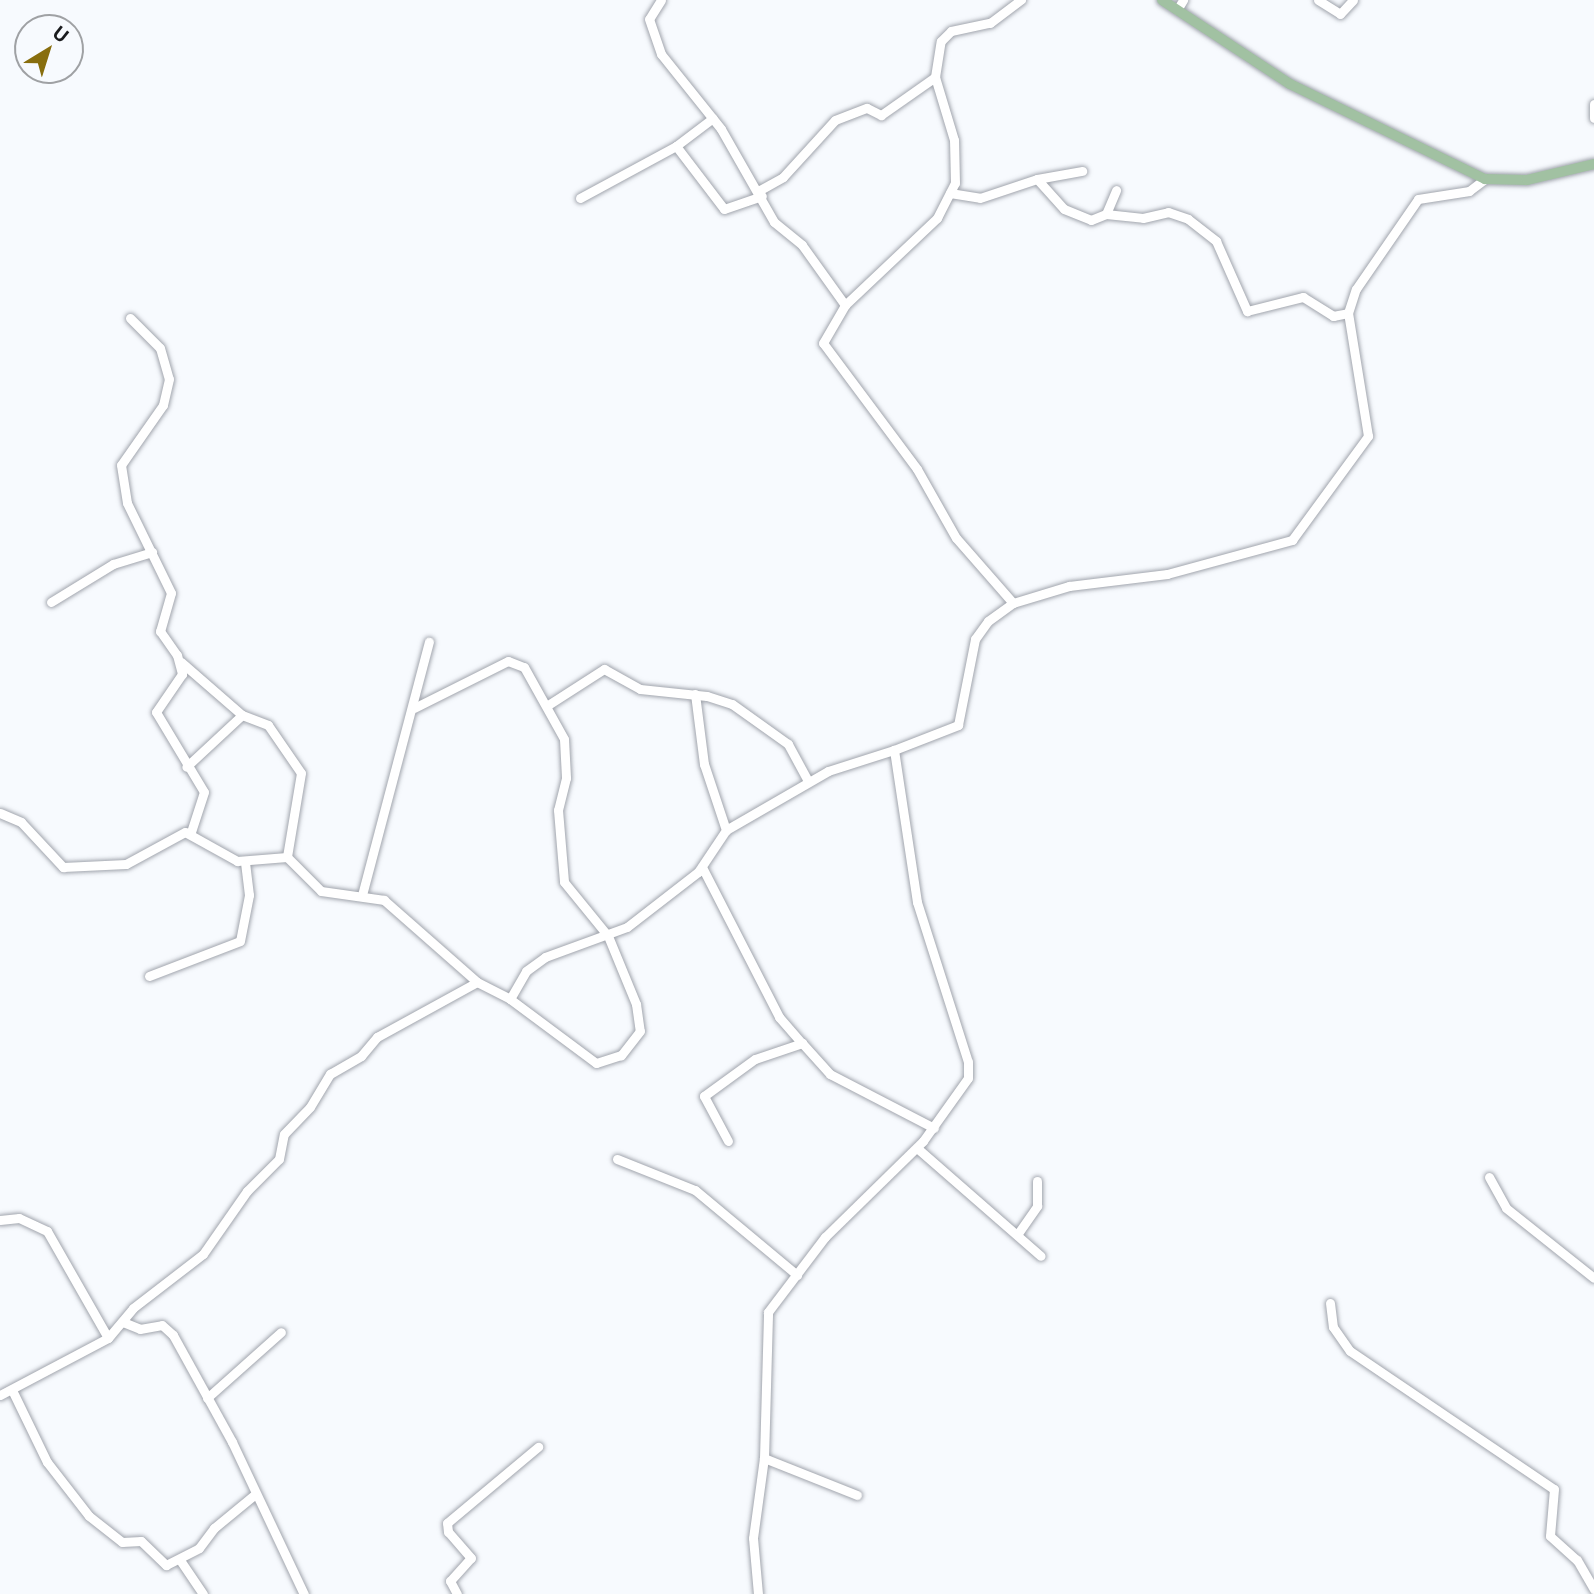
<!DOCTYPE html>
<style>
body{margin:0}
#map{position:relative;width:1594px;height:1594px;overflow:hidden;background:#f7fafe;font-family:"Public Sans",sans-serif}
div>[style]{position:absolute}
[style*='--x']{left:calc(var(--x)*1px);top:calc(var(--y)*1px);width:calc(var(--w)*1px);rotate:calc(var(--a)*1deg)}
.roads{filter:drop-shadow(0 0 2px #a1a5ad) drop-shadow(0 0 2px #a1a5ad)}
.minor>*{height:9px;margin:-4.5px;padding:0 4.5px;transform-origin:4.5px;border-radius:4.5px;background:#fff}
.major>*{height:10px;margin:-5px;padding:0 5px;transform-origin:5px;border-radius:5px;background:#a1c1a2}
span{translate:-50% -50%;white-space:nowrap;text-align:center;line-height:1.15;-webkit-text-stroke:7px #f7fafe;paint-order:stroke}
.north{position:absolute;left:14px;top:14px;width:70px;height:70px;box-sizing:border-box;background:#f7fafe;border:2px solid #9fa1a4;border-radius:50%;rotate:38deg;font-size:19px;font-weight:700;line-height:28px;text-align:center;color:#1a1b1e}
.north::after{content:'';display:block;margin:auto;width:24px;height:32px;background:#886e0e;clip-path:polygon(50% 0,100% 100%,50% 72%,0 100%)}
</style>
<div id="map">
<div class="roads">
<div class="minor">
<div style="--x:661;--y:0;--w:22;--a:122"></div>
<div style="--x:649;--y:19;--w:37;--a:71"></div>
<div style="--x:661;--y:54;--w:96;--a:51.3"></div>
<div style="--x:721;--y:129;--w:107;--a:60.3"></div>
<div style="--x:774;--y:222;--w:36;--a:39"></div>
<div style="--x:802;--y:245;--w:74;--a:54.4"></div>
<div style="--x:1318;--y:0;--w:26;--a:32"></div>
<div style="--x:1340;--y:14;--w:19;--a:-47"></div>
<div style="--x:1177;--y:10;--w:12;--a:-59"></div>
<div style="--x:1594;--y:104;--w:14;--a:90"></div>
<div style="--x:676;--y:146;--w:79;--a:52.7"></div>
<div style="--x:724;--y:209;--w:40;--a:-18.9"></div>
<div style="--x:1037;--y:179;--w:40;--a:48"></div>
<div style="--x:1064;--y:209;--w:29;--a:22"></div>
<div style="--x:1091;--y:220;--w:16;--a:-22"></div>
<div style="--x:1106;--y:214;--w:26;--a:-67"></div>
<div style="--x:760;--y:190;--w:26;--a:-29"></div>
<div style="--x:783;--y:177;--w:77;--a:-47.6"></div>
<div style="--x:835;--y:120;--w:34;--a:-21"></div>
<div style="--x:867;--y:108;--w:16;--a:27"></div>
<div style="--x:881;--y:115;--w:66;--a:-35.1"></div>
<div style="--x:950;--y:193;--w:30;--a:9"></div>
<div style="--x:980;--y:198;--w:60;--a:-18.4"></div>
<div style="--x:1037;--y:179;--w:46;--a:-10.1"></div>
<div style="--x:580;--y:198;--w:109;--a:-28.4"></div>
<div style="--x:676;--y:146;--w:46;--a:-37.1"></div>
<div style="--x:1106;--y:214;--w:37;--a:6"></div>
<div style="--x:1143;--y:218;--w:26;--a:-13"></div>
<div style="--x:1168;--y:212;--w:21;--a:19"></div>
<div style="--x:1188;--y:219;--w:36;--a:38"></div>
<div style="--x:1216;--y:241;--w:77;--a:66.1"></div>
<div style="--x:1247;--y:311;--w:58;--a:-14"></div>
<div style="--x:1303;--y:297;--w:36;--a:32"></div>
<div style="--x:1333;--y:316;--w:15;--a:-11"></div>
<div style="--x:130;--y:318;--w:42;--a:45"></div>
<div style="--x:160;--y:348;--w:32;--a:74"></div>
<div style="--x:169;--y:379;--w:27;--a:103"></div>
<div style="--x:163;--y:405;--w:73;--a:125"></div>
<div style="--x:121;--y:465;--w:38;--a:81"></div>
<div style="--x:127;--y:503;--w:100;--a:63.9"></div>
<div style="--x:171;--y:593;--w:40;--a:106"></div>
<div style="--x:160;--y:631;--w:29;--a:55"></div>
<div style="--x:177;--y:655;--w:20;--a:75"></div>
<div style="--x:182;--y:674;--w:46;--a:124.4"></div>
<div style="--x:156;--y:712;--w:93;--a:59"></div>
<div style="--x:204;--y:792;--w:42;--a:108"></div>
<div style="--x:51;--y:602;--w:73;--a:-31.5"></div>
<div style="--x:113;--y:564;--w:41;--a:-17.1"></div>
<div style="--x:1013;--y:603;--w:86;--a:-131.2"></div>
<div style="--x:956;--y:538;--w:79;--a:-119.5"></div>
<div style="--x:917;--y:469;--w:157;--a:-126.7"></div>
<div style="--x:823;--y:343;--w:44;--a:-59.9"></div>
<div style="--x:845;--y:305;--w:127;--a:-43.4"></div>
<div style="--x:937;--y:218;--w:39;--a:-63"></div>
<div style="--x:955;--y:183;--w:43;--a:-91.3"></div>
<div style="--x:954;--y:140;--w:66;--a:-106.8"></div>
<div style="--x:935;--y:77;--w:36;--a:-81"></div>
<div style="--x:941;--y:41;--w:14;--a:-45"></div>
<div style="--x:951;--y:31;--w:40;--a:-12"></div>
<div style="--x:990;--y:23;--w:39;--a:-37"></div>
<div style="--x:181;--y:662;--w:81;--a:41"></div>
<div style="--x:242;--y:715;--w:76;--a:137.1"></div>
<div style="--x:695;--y:694;--w:71;--a:82.7"></div>
<div style="--x:704;--y:764;--w:70;--a:71.6"></div>
<div style="--x:548;--y:705;--w:67;--a:-32.7"></div>
<div style="--x:604;--y:669;--w:41;--a:29.1"></div>
<div style="--x:640;--y:689;--w:67;--a:6"></div>
<div style="--x:707;--y:696;--w:26;--a:18"></div>
<div style="--x:732;--y:704;--w:69;--a:35.5"></div>
<div style="--x:788;--y:744;--w:42;--a:61.6"></div>
<div style="--x:414;--y:708;--w:105;--a:-26.6"></div>
<div style="--x:508;--y:661;--w:17;--a:21"></div>
<div style="--x:524;--y:667;--w:82;--a:60.9"></div>
<div style="--x:564;--y:739;--w:39;--a:87"></div>
<div style="--x:566;--y:778;--w:33;--a:104"></div>
<div style="--x:558;--y:810;--w:72;--a:85.2"></div>
<div style="--x:564;--y:882;--w:70;--a:50.8"></div>
<div style="--x:608;--y:936;--w:74;--a:67.6"></div>
<div style="--x:636;--y:1004;--w:27;--a:82"></div>
<div style="--x:640;--y:1031;--w:31;--a:128"></div>
<div style="--x:621;--y:1055;--w:26;--a:162"></div>
<div style="--x:596;--y:1063;--w:107;--a:-143.3"></div>
<div style="--x:242;--y:715;--w:28;--a:21"></div>
<div style="--x:268;--y:725;--w:58;--a:55.5"></div>
<div style="--x:301;--y:773;--w:85;--a:99.5"></div>
<div style="--x:0;--y:813;--w:23;--a:23"></div>
<div style="--x:21;--y:822;--w:62;--a:47"></div>
<div style="--x:63;--y:867;--w:63;--a:-2.7"></div>
<div style="--x:126;--y:864;--w:67;--a:-28.5"></div>
<div style="--x:185;--y:832;--w:60;--a:29.1"></div>
<div style="--x:237;--y:861;--w:50;--a:-4.6"></div>
<div style="--x:287;--y:857;--w:48;--a:45"></div>
<div style="--x:321;--y:891;--w:64;--a:8.1"></div>
<div style="--x:384;--y:900;--w:124;--a:41.4"></div>
<div style="--x:702;--y:867;--w:169;--a:62.8"></div>
<div style="--x:779;--y:1017;--w:35;--a:49"></div>
<div style="--x:362;--y:895;--w:262;--a:-75.2"></div>
<div style="--x:149;--y:976;--w:97;--a:-21"></div>
<div style="--x:240;--y:941;--w:47;--a:-78.9"></div>
<div style="--x:249;--y:895;--w:32;--a:-97"></div>
<div style="--x:728;--y:1141;--w:51;--a:-118.1"></div>
<div style="--x:704;--y:1096;--w:63;--a:-36"></div>
<div style="--x:755;--y:1059;--w:50;--a:-18.8"></div>
<div style="--x:802;--y:1043;--w:42;--a:47.9"></div>
<div style="--x:830;--y:1074;--w:117;--a:27.4"></div>
<div style="--x:917;--y:1148;--w:164;--a:41.1"></div>
<div style="--x:617;--y:1159;--w:84;--a:21.7"></div>
<div style="--x:695;--y:1190;--w:133;--a:39.8"></div>
<div style="--x:1489;--y:1177;--w:35;--a:61"></div>
<div style="--x:1506;--y:1208;--w:112;--a:38.5"></div>
<div style="--x:0;--y:1220;--w:19;--a:-6"></div>
<div style="--x:19;--y:1218;--w:31;--a:25"></div>
<div style="--x:47;--y:1231;--w:123;--a:60.3"></div>
<div style="--x:1019;--y:1232;--w:32;--a:-55"></div>
<div style="--x:1037;--y:1206;--w:25;--a:-90"></div>
<div style="--x:1330;--y:1303;--w:24;--a:83"></div>
<div style="--x:1333;--y:1327;--w:29;--a:55"></div>
<div style="--x:1350;--y:1351;--w:246;--a:34.1"></div>
<div style="--x:1554;--y:1489;--w:47;--a:94.9"></div>
<div style="--x:1550;--y:1536;--w:36;--a:42"></div>
<div style="--x:1577;--y:1560;--w:34;--a:60"></div>
<div style="--x:123;--y:1322;--w:18;--a:22"></div>
<div style="--x:140;--y:1329;--w:22;--a:-10"></div>
<div style="--x:162;--y:1325;--w:15;--a:42"></div>
<div style="--x:173;--y:1335;--w:122;--a:61.1"></div>
<div style="--x:232;--y:1442;--w:168;--a:64.7"></div>
<div style="--x:12;--y:1390;--w:80;--a:64.1"></div>
<div style="--x:47;--y:1462;--w:68;--a:52.1"></div>
<div style="--x:89;--y:1516;--w:42;--a:38.2"></div>
<div style="--x:122;--y:1542;--w:19;--a:-3"></div>
<div style="--x:141;--y:1541;--w:35;--a:44"></div>
<div style="--x:166;--y:1565;--w:37;--a:-27"></div>
<div style="--x:199;--y:1548;--w:25;--a:-53"></div>
<div style="--x:214;--y:1528;--w:52;--a:-39.5"></div>
<div style="--x:0;--y:1395;--w:122;--a:-27.8"></div>
<div style="--x:108;--y:1338;--w:39;--a:-50"></div>
<div style="--x:133;--y:1308;--w:88;--a:-37.6"></div>
<div style="--x:203;--y:1254;--w:77;--a:-55.1"></div>
<div style="--x:247;--y:1191;--w:45;--a:-45"></div>
<div style="--x:279;--y:1159;--w:25;--a:-79"></div>
<div style="--x:284;--y:1134;--w:37;--a:-46"></div>
<div style="--x:310;--y:1107;--w:39;--a:-59"></div>
<div style="--x:330;--y:1074;--w:36;--a:-30"></div>
<div style="--x:361;--y:1056;--w:25;--a:-50"></div>
<div style="--x:377;--y:1037;--w:114;--a:-28.8"></div>
<div style="--x:477;--y:982;--w:37;--a:27"></div>
<div style="--x:510;--y:999;--w:32;--a:-60"></div>
<div style="--x:526;--y:971;--w:24;--a:-36"></div>
<div style="--x:545;--y:957;--w:87;--a:-20.1"></div>
<div style="--x:627;--y:927;--w:90;--a:-37.8"></div>
<div style="--x:698;--y:872;--w:50;--a:-56.3"></div>
<div style="--x:726;--y:830;--w:118;--a:-30"></div>
<div style="--x:828;--y:771;--w:69;--a:-17.7"></div>
<div style="--x:207;--y:1398;--w:99;--a:-41.7"></div>
<div style="--x:764;--y:1458;--w:100;--a:21.7"></div>
<div style="--x:180;--y:1560;--w:41;--a:55.9"></div>
<div style="--x:457;--y:1594;--w:15;--a:-118"></div>
<div style="--x:450;--y:1581;--w:31;--a:-48"></div>
<div style="--x:471;--y:1558;--w:35;--a:-131"></div>
<div style="--x:448;--y:1532;--w:9;--a:-96"></div>
<div style="--x:447;--y:1523;--w:119;--a:-39.9"></div>
<div style="--x:758;--y:1594;--w:56;--a:-95.1"></div>
<div style="--x:753;--y:1538;--w:81;--a:-82.2"></div>
<div style="--x:764;--y:1458;--w:146;--a:-88.4"></div>
<div style="--x:768;--y:1312;--w:94;--a:-52.8"></div>
<div style="--x:825;--y:1237;--w:137;--a:-44.4"></div>
<div style="--x:923;--y:1141;--w:77;--a:-54.5"></div>
<div style="--x:968;--y:1078;--w:16;--a:-90"></div>
<div style="--x:968;--y:1062;--w:168;--a:-107.7"></div>
<div style="--x:917;--y:902;--w:154;--a:-98.6"></div>
<div style="--x:894;--y:750;--w:69;--a:-21.3"></div>
<div style="--x:958;--y:725;--w:88;--a:-78.8"></div>
<div style="--x:975;--y:639;--w:22;--a:-54"></div>
<div style="--x:988;--y:621;--w:31;--a:-36"></div>
<div style="--x:1013;--y:603;--w:59;--a:-16.9"></div>
<div style="--x:1069;--y:586;--w:99;--a:-7"></div>
<div style="--x:1167;--y:574;--w:130;--a:-15.2"></div>
<div style="--x:1292;--y:540;--w:129;--a:-53.8"></div>
<div style="--x:1368;--y:436;--w:125;--a:-99.2"></div>
<div style="--x:1348;--y:313;--w:25;--a:-72"></div>
<div style="--x:1356;--y:289;--w:109;--a:-55.4"></div>
<div style="--x:1418;--y:199;--w:52;--a:-8.9"></div>
<div style="--x:1469;--y:191;--w:20;--a:-37"></div>
</div>
<div class="major">
<div style="--x:1162;--y:0;--w:153;--a:33.3"></div>
<div style="--x:1290;--y:84;--w:217;--a:26"></div>
<div style="--x:1485;--y:179;--w:42;--a:1.4"></div>
<div style="--x:1527;--y:180;--w:69;--a:-13.4"></div>
</div>
</div>
<div class="north">U</div>
</div>
